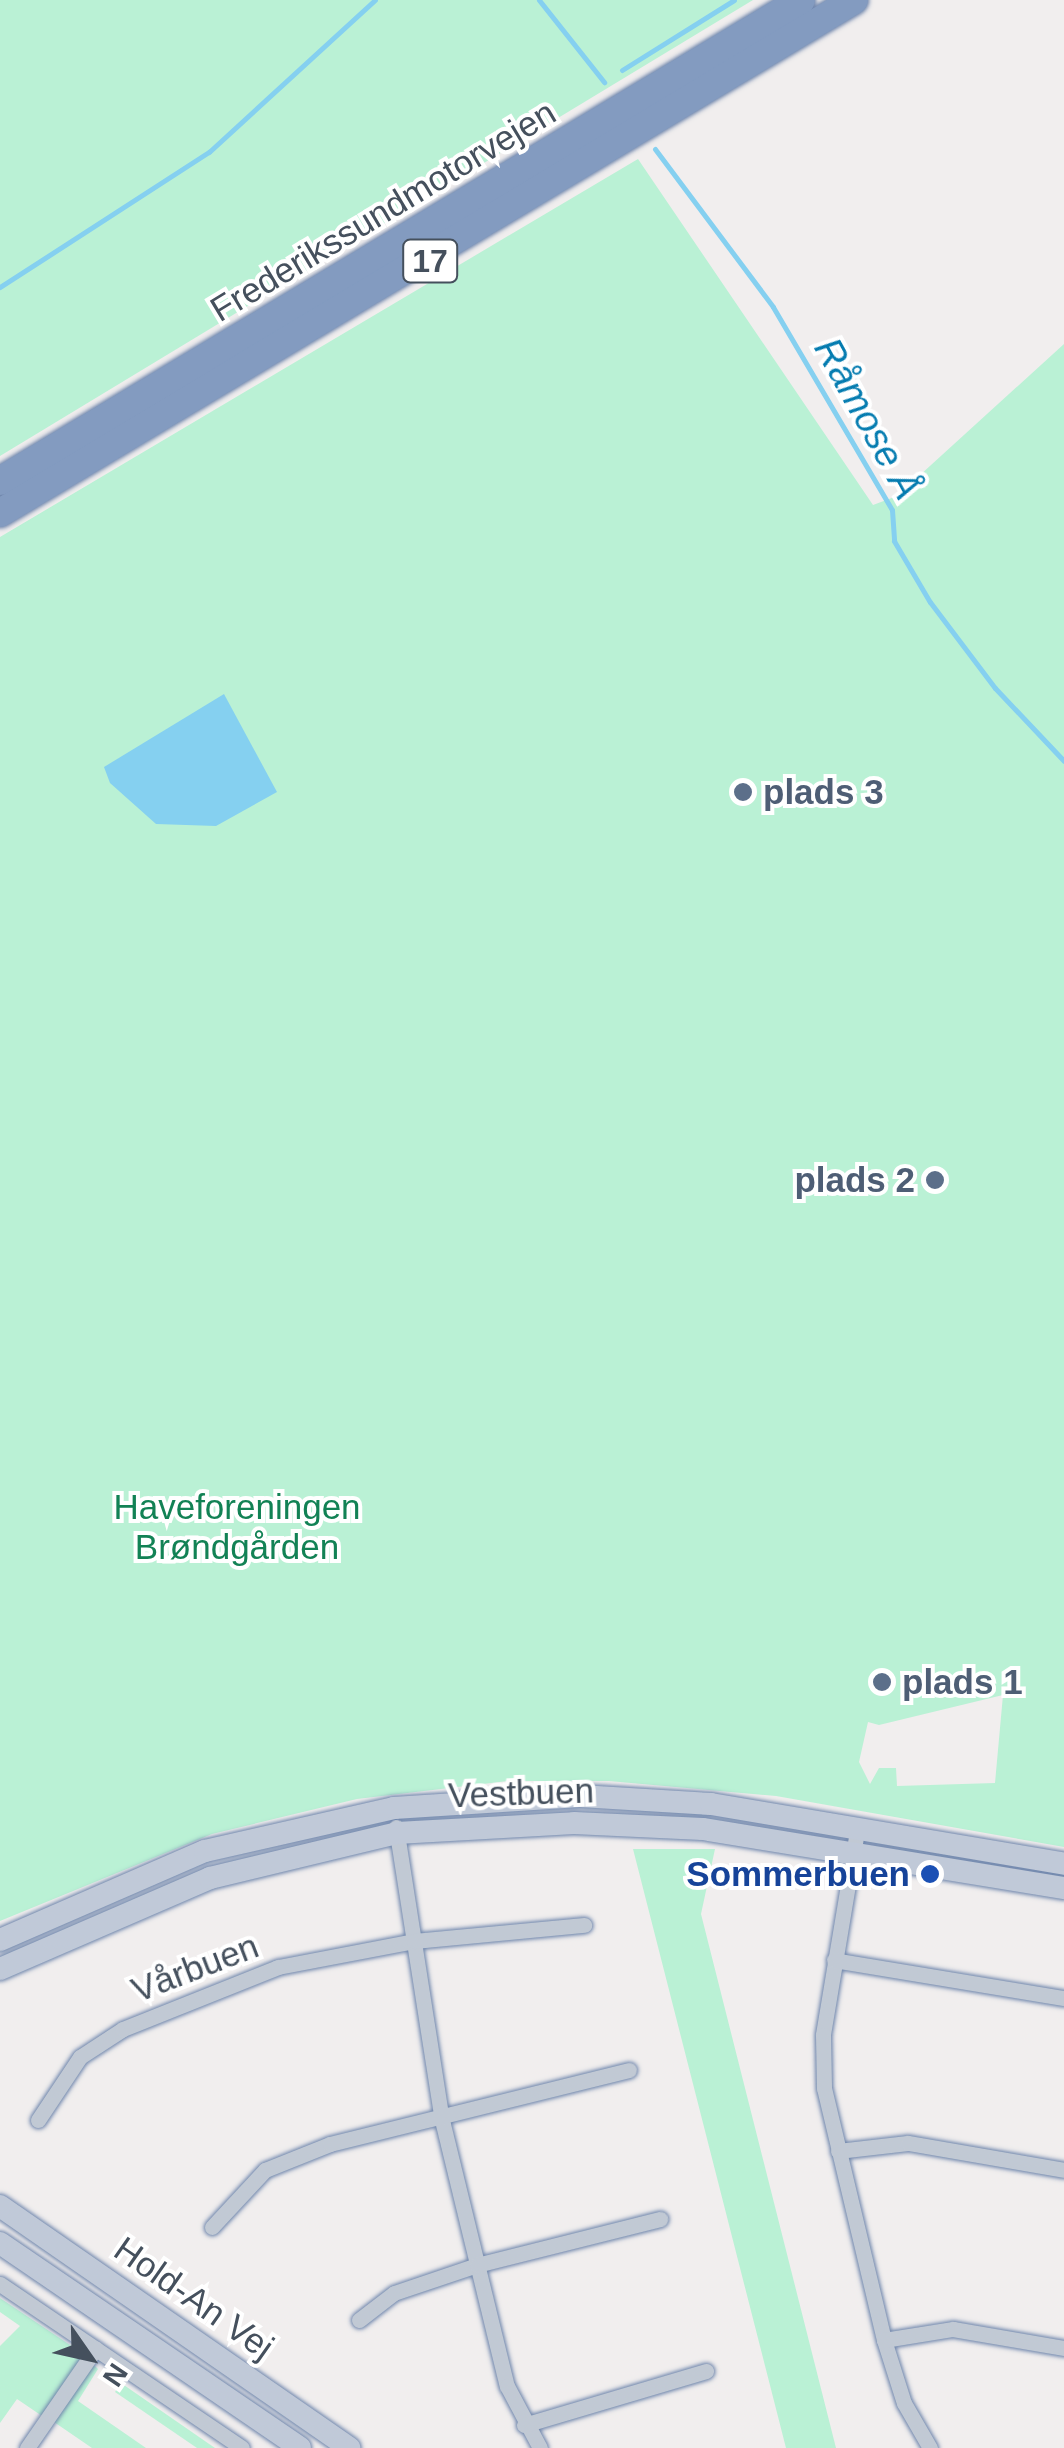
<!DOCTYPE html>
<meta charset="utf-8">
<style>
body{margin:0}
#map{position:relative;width:1064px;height:2448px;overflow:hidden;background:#f1eeee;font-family:Helvetica,sans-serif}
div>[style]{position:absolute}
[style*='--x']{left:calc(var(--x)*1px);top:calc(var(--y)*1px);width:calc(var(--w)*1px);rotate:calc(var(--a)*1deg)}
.green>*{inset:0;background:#baf1d5}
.water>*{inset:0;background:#85d0f0}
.stream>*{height:5px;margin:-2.5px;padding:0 2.5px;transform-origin:2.5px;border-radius:2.5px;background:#85d0f0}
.roads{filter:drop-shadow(0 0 2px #6f86ac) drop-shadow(0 0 2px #6f86ac)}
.street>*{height:15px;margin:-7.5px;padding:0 7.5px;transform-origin:7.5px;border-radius:7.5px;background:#c1c9d4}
.secondary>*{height:22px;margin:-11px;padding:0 11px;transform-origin:11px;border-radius:11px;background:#c0c9d8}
.highway>*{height:28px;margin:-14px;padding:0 14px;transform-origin:14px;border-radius:14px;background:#839bc0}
.dots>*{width:28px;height:28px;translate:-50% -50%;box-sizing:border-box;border:5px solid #fff;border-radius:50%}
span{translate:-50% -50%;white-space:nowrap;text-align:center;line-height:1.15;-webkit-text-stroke:8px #fff;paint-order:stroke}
.shield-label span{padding:2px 8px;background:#fff;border:2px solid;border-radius:8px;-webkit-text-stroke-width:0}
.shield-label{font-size:32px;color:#45505d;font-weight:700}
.street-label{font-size:35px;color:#45505d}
.service-label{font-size:35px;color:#4e5e75;font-weight:700}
.left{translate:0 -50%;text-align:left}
.right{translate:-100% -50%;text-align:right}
.park-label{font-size:35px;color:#128255}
.transit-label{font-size:35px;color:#164399;font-weight:700}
.water-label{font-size:38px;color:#057cb0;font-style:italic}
.north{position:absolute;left:40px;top:2308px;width:100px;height:100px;-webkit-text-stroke:8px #fff;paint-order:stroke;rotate:124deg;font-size:28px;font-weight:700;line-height:40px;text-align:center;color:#45505d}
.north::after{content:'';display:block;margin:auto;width:35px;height:45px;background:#45505d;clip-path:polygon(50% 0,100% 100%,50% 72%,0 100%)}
</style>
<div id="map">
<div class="green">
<div style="clip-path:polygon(0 0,753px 0,0 456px)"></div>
<div style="clip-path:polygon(evenodd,638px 159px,873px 505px,897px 496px,1064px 344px,1064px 1847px,776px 1796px,609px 1781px,508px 1781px,357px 1799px,212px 1834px,0 1921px,0 537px,638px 159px,1003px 1695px,995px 1783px,897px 1786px,896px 1768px,879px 1768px,870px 1784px,859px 1762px,868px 1722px,879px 1725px,1003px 1695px)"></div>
<div style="clip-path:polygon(633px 1849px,715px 1849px,701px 1914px,836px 2448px,786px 2448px)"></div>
<div style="clip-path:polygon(0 2298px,85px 2355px,42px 2416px,17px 2399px,0 2423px,0 2346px,20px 2326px,0 2312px)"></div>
<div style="clip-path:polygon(93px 2364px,98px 2369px,78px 2401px,146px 2448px,92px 2448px,54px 2422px)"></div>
<div style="clip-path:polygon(121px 2383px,215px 2448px,197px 2448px,115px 2392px)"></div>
</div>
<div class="water">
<div style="clip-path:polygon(224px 694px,277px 792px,216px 826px,156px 824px,110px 783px,104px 767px)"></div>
</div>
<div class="stream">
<div style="--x:539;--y:0;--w:105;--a:51.6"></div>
<div style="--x:622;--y:70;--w:132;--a:-32"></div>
<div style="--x:655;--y:149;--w:197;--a:53.2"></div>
<div style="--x:773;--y:307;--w:235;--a:59.6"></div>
<div style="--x:892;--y:510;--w:31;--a:86"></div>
<div style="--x:894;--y:541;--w:71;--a:59.5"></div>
<div style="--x:930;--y:602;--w:108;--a:52.9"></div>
<div style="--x:995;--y:688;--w:100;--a:46.6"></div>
<div style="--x:0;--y:287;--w:249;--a:-32.9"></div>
<div style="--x:209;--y:152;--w:225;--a:-42.5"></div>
</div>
<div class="roads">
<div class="street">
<div style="--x:396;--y:1827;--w:292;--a:81.1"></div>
<div style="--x:441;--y:2116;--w:278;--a:76.3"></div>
<div style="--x:507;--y:2386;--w:70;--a:62"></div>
<div style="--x:857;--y:1831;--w:207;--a:99.5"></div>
<div style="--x:823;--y:2035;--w:53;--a:88.9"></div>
<div style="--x:824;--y:2088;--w:259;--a:76.6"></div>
<div style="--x:884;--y:2340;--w:66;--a:72.4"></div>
<div style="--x:904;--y:2403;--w:52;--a:60"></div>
<div style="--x:834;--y:1960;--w:233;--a:9.4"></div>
<div style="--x:38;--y:2120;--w:76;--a:-56.3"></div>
<div style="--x:80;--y:2057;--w:51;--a:-33.1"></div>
<div style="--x:123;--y:2029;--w:167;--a:-21.8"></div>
<div style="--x:278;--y:1967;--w:138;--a:-10.8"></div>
<div style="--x:414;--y:1941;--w:171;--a:-5.4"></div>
<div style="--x:838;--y:2151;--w:70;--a:-6.5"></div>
<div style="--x:908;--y:2143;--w:158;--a:9.8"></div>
<div style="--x:212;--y:2227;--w:78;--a:-47.1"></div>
<div style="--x:265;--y:2170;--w:70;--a:-21.8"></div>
<div style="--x:330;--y:2144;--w:308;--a:-13.9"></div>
<div style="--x:0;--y:2284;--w:292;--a:34.1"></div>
<div style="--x:359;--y:2320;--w:44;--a:-37.6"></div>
<div style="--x:394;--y:2293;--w:88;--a:-18.6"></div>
<div style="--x:477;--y:2265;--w:189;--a:-14.1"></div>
<div style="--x:884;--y:2340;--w:70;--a:-9.1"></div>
<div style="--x:953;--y:2329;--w:113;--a:9.7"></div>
<div style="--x:524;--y:2425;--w:190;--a:-16.5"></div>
<div style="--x:27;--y:2448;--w:121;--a:-55.4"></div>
</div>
<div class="secondary">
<div style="--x:0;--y:1940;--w:223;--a:-23.5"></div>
<div style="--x:205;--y:1851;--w:194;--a:-12.8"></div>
<div style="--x:394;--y:1808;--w:186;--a:-3.7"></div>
<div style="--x:580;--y:1796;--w:131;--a:3.5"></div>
<div style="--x:711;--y:1804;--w:358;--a:9.6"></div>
<div style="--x:0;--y:1969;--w:229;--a:-23.4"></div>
<div style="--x:210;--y:1878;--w:192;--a:-13.5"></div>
<div style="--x:397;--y:1833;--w:177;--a:-3.2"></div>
<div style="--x:574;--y:1823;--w:129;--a:2.7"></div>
<div style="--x:703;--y:1829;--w:366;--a:9.3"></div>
<div style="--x:0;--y:2206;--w:425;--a:34.7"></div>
<div style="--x:0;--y:2243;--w:363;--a:34.3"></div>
</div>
<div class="highway">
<div style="--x:0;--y:481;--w:934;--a:-30.98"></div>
<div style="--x:0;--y:513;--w:996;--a:-30.99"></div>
</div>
</div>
<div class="dots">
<div style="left:743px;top:792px;background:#5c6f8a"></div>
<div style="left:935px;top:1180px;background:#5c6f8a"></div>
<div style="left:882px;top:1682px;background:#5c6f8a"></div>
<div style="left:930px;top:1874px;background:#1a4fb4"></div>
</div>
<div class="shield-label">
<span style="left:430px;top:261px">17</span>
</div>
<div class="street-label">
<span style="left:383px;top:211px;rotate:-31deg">Frederikssundmotorvejen</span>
<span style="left:521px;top:1793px;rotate:-2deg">Vestbuen</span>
<span style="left:195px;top:1968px;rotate:-21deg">Vårbuen</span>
<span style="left:194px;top:2298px;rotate:35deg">Hold-An Vej</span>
</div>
<div class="service-label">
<span class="left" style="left:763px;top:792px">plads 3</span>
<span class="right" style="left:915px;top:1180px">plads 2</span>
<span class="left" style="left:902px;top:1682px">plads 1</span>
</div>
<div class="park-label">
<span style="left:237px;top:1527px">Haveforeningen<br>Brøndgården</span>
</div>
<div class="transit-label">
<span class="right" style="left:910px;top:1874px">Sommerbuen</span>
</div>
<div class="water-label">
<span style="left:867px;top:419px;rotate:61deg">Råmose Å</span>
</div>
<div class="north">N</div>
</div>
